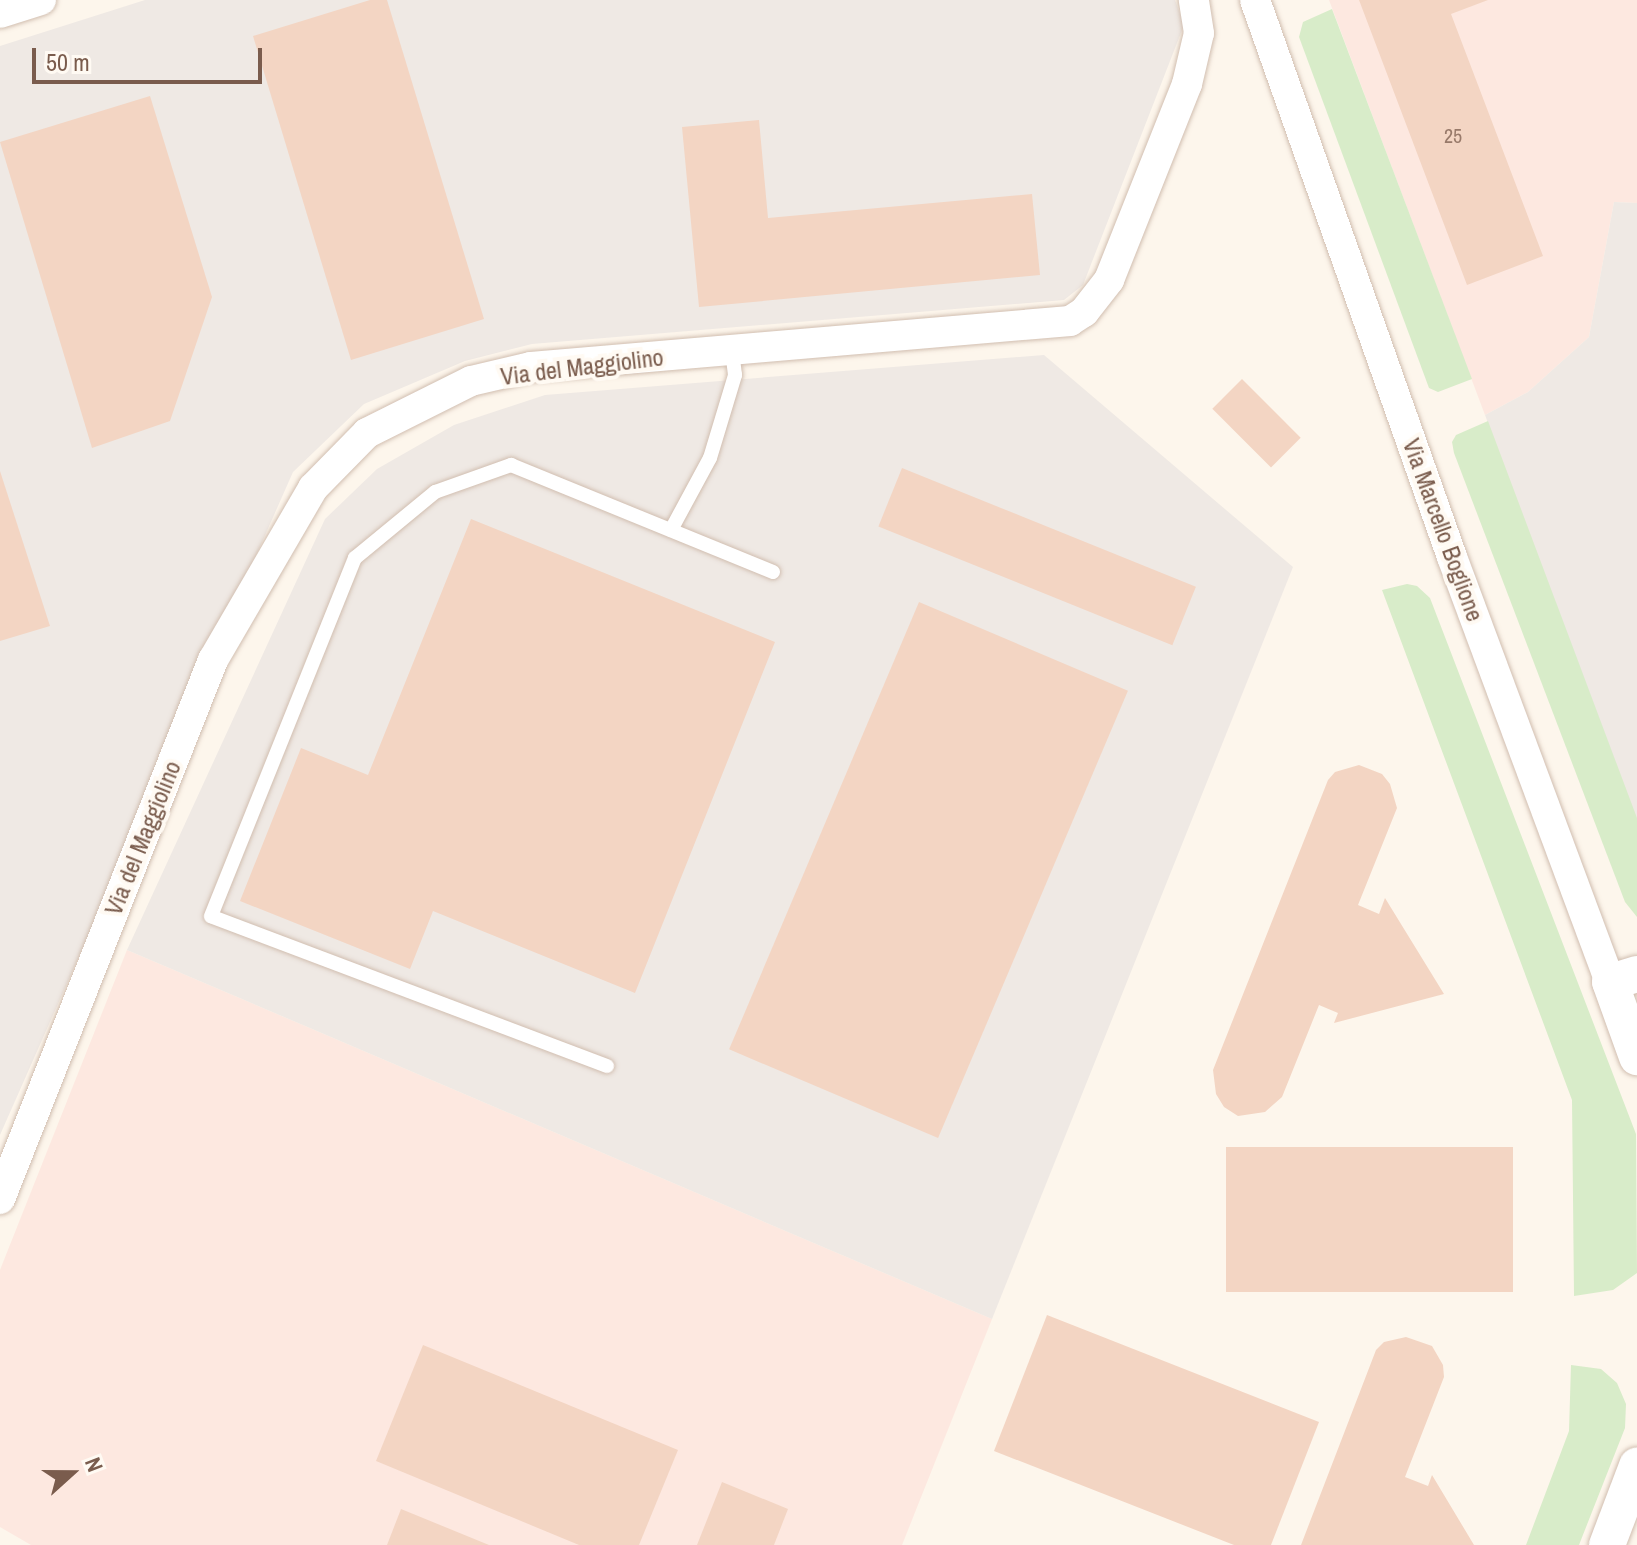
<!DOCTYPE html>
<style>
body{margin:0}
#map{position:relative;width:1637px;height:1545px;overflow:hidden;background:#fdf6ec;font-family:"Archivo Narrow",sans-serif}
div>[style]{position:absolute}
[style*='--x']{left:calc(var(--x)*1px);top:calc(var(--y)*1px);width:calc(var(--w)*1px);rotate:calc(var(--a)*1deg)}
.commercial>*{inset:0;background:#fde8e0}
.industrial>*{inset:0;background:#efe9e4}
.green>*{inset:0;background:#d8ecc9}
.building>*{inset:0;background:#f3d5c3;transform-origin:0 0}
.roads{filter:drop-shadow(0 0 2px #d1beb0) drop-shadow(0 0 2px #d1beb0)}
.service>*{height:14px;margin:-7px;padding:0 7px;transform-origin:7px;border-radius:7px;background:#fff}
.minor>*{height:30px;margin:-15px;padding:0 15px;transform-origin:15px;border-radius:15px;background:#fff}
.tertiary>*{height:36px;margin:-18px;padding:0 18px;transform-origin:18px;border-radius:18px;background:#fff}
span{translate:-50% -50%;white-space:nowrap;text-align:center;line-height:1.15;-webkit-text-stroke:8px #fffaf3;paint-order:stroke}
.number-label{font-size:20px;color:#987a6a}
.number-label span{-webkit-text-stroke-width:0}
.street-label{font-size:24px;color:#7a5c4d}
.north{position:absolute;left:32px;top:1433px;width:80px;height:80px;-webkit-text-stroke:6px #fffaf3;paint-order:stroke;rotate:69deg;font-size:22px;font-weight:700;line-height:32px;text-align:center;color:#7a5c4d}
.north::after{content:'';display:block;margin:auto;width:28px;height:36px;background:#7a5c4d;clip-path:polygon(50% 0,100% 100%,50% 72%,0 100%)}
.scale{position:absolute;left:32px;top:48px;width:230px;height:36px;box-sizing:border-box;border:4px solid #7a5c4d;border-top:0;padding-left:10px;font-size:24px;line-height:28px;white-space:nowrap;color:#7a5c4d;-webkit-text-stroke:6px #fffaf3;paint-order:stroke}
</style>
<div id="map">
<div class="commercial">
<div style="clip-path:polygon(1329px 0,1637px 0,1637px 203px,1614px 202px,1589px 337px,1528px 392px,1485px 415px)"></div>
<div style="clip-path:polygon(127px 950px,992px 1319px,902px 1545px,31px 1545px,0 1527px,0 1270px)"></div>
</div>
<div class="industrial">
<div style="clip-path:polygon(145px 0,1175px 0,1184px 25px,1083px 285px,1064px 300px,532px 344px,465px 361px,364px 404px,293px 472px,0 1135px,0 46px)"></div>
<div style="clip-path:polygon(1614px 202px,1637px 203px,1637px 820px,1485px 415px,1528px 392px,1589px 337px)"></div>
<div style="clip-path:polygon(1044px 355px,1293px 567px,992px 1319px,127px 950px,325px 519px,377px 469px,454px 425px,545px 395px)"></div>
</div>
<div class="green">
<div style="clip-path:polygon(1332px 9px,1472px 379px,1438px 392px,1429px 388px,1299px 37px,1303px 22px)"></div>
<div style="clip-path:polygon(1488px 421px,1637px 818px,1637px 917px,1625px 902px,1454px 453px,1452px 442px,1456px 435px)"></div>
<div style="clip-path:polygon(1407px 584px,1417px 586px,1430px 598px,1636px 1134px,1637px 1273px,1613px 1290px,1574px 1296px,1572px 1100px,1382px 590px)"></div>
<div style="clip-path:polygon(1571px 1365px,1601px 1369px,1617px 1383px,1626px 1404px,1625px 1428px,1579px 1545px,1526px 1545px,1569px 1431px)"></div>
</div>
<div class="building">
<div style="clip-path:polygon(370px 0,387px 0,484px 319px,351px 360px,253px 36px)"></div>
<div style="clip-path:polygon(1359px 0,1488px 0,1451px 14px,1543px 256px,1467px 285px)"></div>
<div style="clip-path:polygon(150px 96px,212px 297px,170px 421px,92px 448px,0 142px)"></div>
<div style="clip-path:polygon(759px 120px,768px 218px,1032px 194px,1040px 275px,699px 307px,682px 127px)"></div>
<div style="left:1242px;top:379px;width:83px;height:42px;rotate:45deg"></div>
<div style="left:902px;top:468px;width:317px;height:63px;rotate:22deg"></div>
<div style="clip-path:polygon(0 471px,50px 626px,0 641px)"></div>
<div style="clip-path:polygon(471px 519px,775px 642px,635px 993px,433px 911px,410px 969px,240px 901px,301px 748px,368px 775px)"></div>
<div style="left:919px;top:602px;width:227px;height:486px;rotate:23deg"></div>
<div style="clip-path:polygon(1359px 765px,1382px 774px,1390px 784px,1397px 808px,1358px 905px,1379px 914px,1385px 898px,1444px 994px,1334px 1023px,1338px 1013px,1319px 1005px,1282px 1097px,1265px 1112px,1238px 1116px,1224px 1107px,1216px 1094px,1213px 1070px,1328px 780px,1335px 772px)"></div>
<div style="left:1513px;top:1147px;width:145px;height:287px;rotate:90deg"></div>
<div style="clip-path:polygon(1047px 1315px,1319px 1422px,1271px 1545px,1234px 1545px,994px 1451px)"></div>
<div style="clip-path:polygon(1406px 1337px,1432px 1346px,1443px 1365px,1444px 1377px,1405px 1477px,1428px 1486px,1432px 1475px,1474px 1545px,1301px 1545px,1376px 1350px,1384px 1342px)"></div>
<div style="clip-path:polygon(423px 1345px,678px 1450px,639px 1545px,579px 1545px,376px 1461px)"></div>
<div style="clip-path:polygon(722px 1482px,788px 1509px,774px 1545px,697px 1545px)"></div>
<div style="clip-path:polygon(401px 1509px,489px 1545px,387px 1545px)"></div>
</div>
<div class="roads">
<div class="service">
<div style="--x:671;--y:530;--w:82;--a:-61.6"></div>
<div style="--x:710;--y:458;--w:87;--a:-73.2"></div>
<div style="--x:735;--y:375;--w:24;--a:-97"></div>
<div style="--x:607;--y:1066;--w:423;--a:-159.3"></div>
<div style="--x:211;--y:916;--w:386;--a:-68.1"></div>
<div style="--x:355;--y:558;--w:104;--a:-39.5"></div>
<div style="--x:435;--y:492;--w:81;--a:-19.6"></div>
<div style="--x:511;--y:465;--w:283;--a:22.2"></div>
</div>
<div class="minor">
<div style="--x:1255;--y:0;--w:591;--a:70.52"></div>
<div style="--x:1452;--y:557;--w:453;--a:69.6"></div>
<div style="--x:0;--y:13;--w:43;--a:-17.6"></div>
<div style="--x:0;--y:1199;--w:580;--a:-68.44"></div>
<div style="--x:213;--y:660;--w:199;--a:-59.8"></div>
<div style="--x:313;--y:488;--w:77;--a:-45.5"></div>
<div style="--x:367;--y:433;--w:116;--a:-26.6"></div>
<div style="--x:471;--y:381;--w:62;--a:-13.1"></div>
<div style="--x:531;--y:367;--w:541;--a:-4.88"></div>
<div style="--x:1070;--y:321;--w:17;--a:-33"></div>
<div style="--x:1084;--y:312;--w:41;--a:-52"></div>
<div style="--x:1109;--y:280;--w:211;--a:-68.3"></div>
<div style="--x:1187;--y:84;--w:52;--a:-76.8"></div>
<div style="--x:1199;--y:33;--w:33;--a:-99"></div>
</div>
<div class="tertiary">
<div style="--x:1637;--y:974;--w:28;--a:163"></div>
<div style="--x:1610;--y:982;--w:80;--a:70.2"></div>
<div style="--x:1607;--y:1545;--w:85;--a:-69.2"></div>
</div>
</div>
<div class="number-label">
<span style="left:1453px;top:135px">25</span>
</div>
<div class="street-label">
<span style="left:582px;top:367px;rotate:-7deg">Via del Maggiolino</span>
<span style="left:1443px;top:530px;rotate:70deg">Via Marcello Boglione</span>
<span style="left:143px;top:838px;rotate:-68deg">Via del Maggiolino</span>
</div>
<div class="north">N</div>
<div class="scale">50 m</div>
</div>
